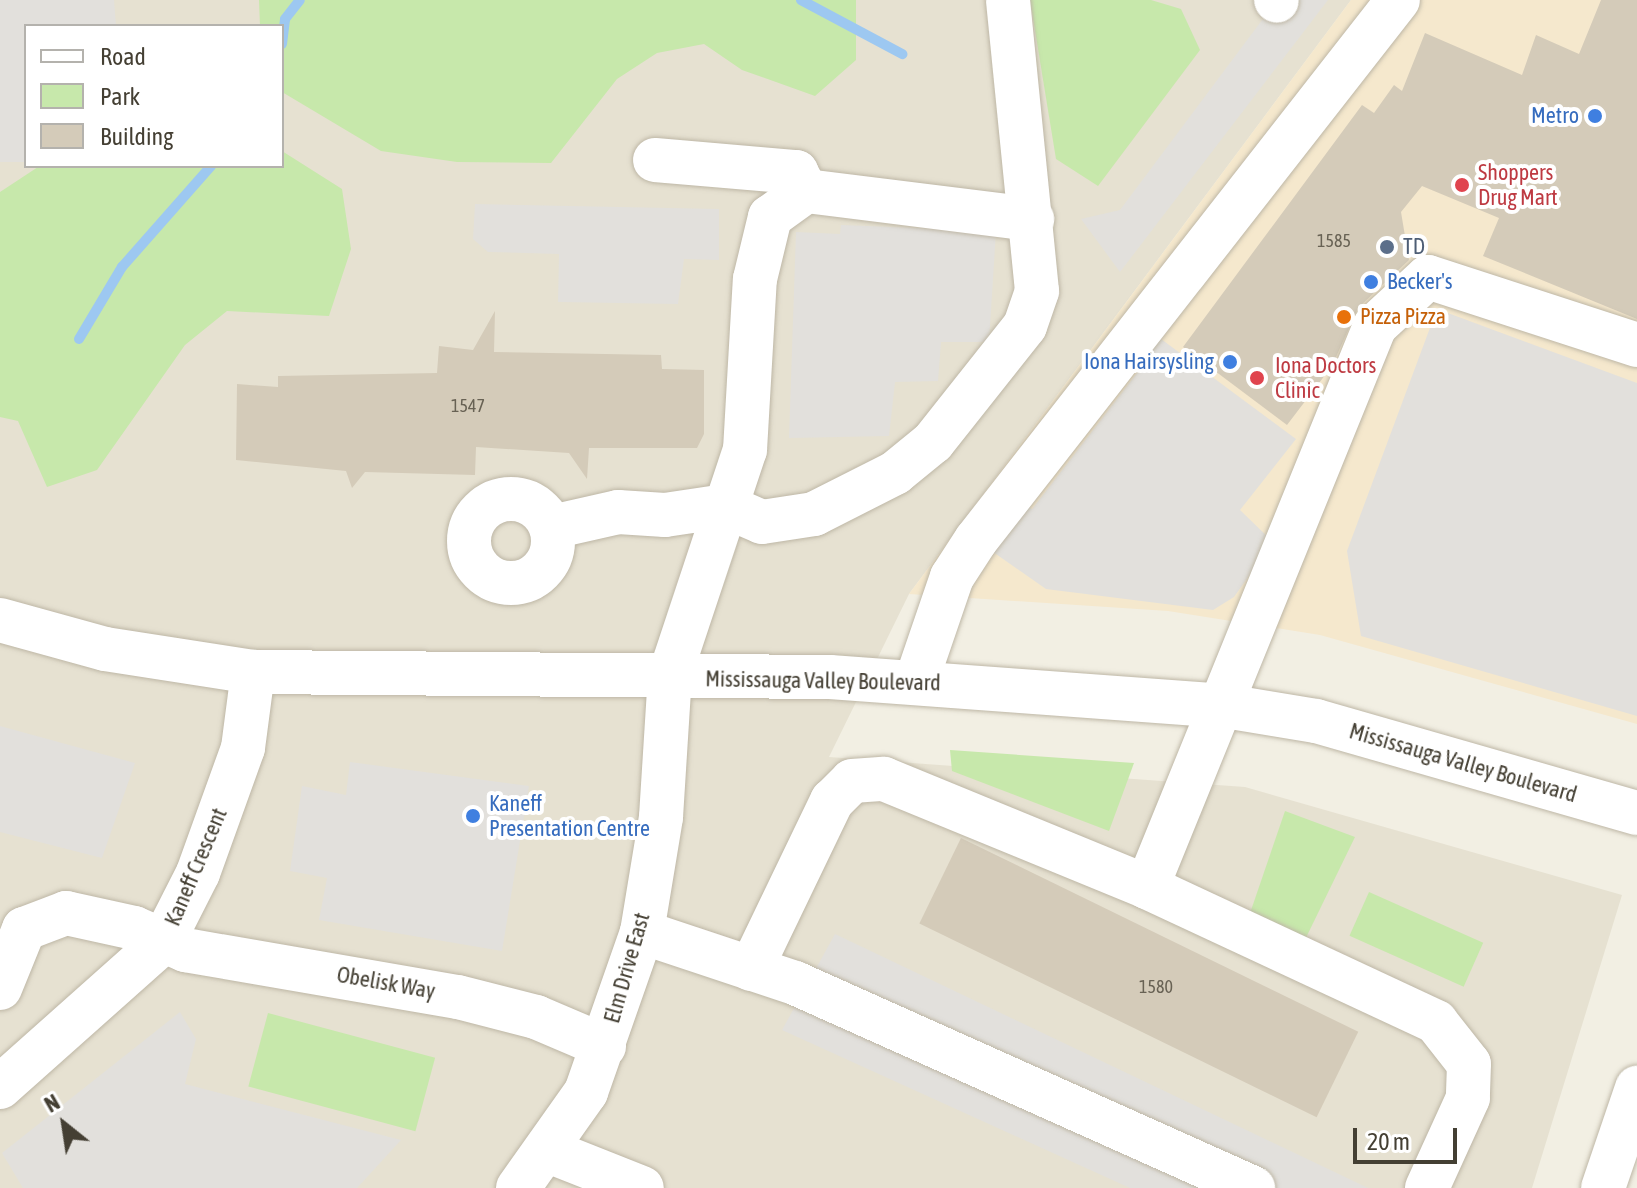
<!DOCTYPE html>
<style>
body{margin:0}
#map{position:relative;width:1637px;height:1188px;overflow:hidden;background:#f2efe3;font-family:"Asap Condensed",sans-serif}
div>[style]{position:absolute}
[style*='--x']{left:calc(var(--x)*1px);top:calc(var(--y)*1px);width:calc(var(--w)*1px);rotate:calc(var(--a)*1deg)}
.residential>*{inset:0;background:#e6e1d1}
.commercial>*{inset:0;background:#f5e8cd}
.green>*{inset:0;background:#c7e8ab;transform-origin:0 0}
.parking>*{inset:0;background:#e2e0dc}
.stream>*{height:10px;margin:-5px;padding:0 5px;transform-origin:5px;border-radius:5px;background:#9dc8f1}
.building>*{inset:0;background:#d4cbb9;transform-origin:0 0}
.roads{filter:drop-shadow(0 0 2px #beb7a6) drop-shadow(0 0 2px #beb7a6)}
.minor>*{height:44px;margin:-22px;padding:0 22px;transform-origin:22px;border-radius:22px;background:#fff}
.minor>.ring{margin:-22px;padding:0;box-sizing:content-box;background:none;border:44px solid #fff;border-radius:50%}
.dots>*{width:22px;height:22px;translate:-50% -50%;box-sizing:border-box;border:4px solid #fff;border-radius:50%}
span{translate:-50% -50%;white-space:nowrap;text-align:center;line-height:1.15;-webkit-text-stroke:8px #fff;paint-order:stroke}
.number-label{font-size:18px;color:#686254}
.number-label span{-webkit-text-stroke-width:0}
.shop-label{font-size:22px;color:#366cbe}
.right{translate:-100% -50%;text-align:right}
.left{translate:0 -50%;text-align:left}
.health-label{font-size:22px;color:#be3a42}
.service-label{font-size:22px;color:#4e5e75}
.food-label{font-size:22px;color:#c56008}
.street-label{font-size:22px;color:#443f33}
.legend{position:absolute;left:24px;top:24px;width:260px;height:144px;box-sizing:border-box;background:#fff;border:2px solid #b4b2ad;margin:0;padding:10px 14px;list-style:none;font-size:24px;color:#443f33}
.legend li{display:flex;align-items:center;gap:16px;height:40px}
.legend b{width:40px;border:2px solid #b4b2ad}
.north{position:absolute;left:24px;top:1084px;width:80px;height:80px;-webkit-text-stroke:6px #fff;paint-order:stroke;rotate:330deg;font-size:22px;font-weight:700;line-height:32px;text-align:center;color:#443f33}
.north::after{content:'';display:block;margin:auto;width:28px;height:36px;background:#443f33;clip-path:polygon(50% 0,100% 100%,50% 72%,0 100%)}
.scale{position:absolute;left:1353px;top:1128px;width:104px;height:36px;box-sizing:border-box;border:4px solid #443f33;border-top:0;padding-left:10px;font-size:24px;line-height:28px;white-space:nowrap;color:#443f33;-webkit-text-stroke:6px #fff;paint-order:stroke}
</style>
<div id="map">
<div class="residential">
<div style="clip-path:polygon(evenodd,0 0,1351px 0,909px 594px,829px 757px,1245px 787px,1622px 895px,1532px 1188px,0 1188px,0 0,26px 26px,282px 26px,282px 166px,26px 166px,26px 26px)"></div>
</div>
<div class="commercial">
<div style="clip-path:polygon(1351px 0,1637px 0,1637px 724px,1320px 635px,1168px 611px,909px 594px)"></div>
</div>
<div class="green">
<div style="clip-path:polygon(259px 0,856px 0,856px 60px,815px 96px,742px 70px,704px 44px,657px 53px,617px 79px,551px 163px,457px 162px,381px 151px,282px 92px,282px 26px,260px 26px)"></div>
<div style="clip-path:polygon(1030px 0,1151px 0,1181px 9px,1200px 50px,1098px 186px,1056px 159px)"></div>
<div style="clip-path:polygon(282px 151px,342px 189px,351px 249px,329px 316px,227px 311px,185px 345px,97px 470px,47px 487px,18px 421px,0 417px,0 192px,38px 167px,282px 166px)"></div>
<div style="clip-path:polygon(950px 750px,1134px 763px,1109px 831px,952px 771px)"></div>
<div style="clip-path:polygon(1285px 811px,1355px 837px,1300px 950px,1247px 922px)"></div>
<div style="left:1369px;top:892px;width:125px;height:48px;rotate:24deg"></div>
<div style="left:268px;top:1013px;width:173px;height:76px;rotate:15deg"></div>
</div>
<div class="parking">
<div style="clip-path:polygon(0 0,114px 0,116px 26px,26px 26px,26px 162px,0 162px)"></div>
<div style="clip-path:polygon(1277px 0,1328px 0,1120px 272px,1081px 219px,1120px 210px)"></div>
<div style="clip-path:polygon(475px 204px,719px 209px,719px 260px,684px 259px,678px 304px,558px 302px,559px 254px,488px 252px,473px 239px)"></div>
<div style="clip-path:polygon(841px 225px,996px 231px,989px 342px,941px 342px,938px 381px,895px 382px,889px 436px,789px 438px,796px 232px,840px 234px)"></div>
<div style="clip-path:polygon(1437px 309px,1637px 383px,1637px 716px,1361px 636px,1347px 551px)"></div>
<div style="clip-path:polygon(1157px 336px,1296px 439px,1240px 510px,1273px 542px,1234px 597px,1213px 610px,1046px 589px,976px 540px,1010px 495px,1032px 509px,1147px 360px)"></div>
<div style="clip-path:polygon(0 726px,135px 763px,102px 858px,0 832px)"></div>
<div style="clip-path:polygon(350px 762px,529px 786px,502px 951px,319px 920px,327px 878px,290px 871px,302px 786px,346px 795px)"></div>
<div style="clip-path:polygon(835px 934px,1368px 1188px,1130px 1188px,782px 1030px)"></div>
<div style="clip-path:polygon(180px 1012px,196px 1039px,185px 1084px,401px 1140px,357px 1188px,23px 1188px,2px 1153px)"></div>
</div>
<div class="stream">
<div style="--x:801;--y:0;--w:115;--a:28.1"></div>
<div style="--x:282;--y:44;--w:25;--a:-83"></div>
<div style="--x:285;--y:19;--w:24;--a:-52"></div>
<div style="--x:79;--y:339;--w:84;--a:-59.2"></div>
<div style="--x:122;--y:267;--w:135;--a:-48.6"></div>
</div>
<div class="building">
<div style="clip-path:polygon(1601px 0,1637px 0,1637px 319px,1483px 256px,1499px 218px,1422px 186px,1401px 212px,1409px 260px,1358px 308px,1332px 366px,1287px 425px,1183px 347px,1362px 105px,1374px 113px,1394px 85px,1402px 91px,1425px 33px,1522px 75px,1536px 35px,1579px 54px)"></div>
<div style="clip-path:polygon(495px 311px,494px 352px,661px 355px,662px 369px,704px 370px,704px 434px,697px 448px,589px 448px,587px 479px,569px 453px,476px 447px,475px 475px,365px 472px,352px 488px,346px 471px,236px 460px,237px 384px,278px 387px,278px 376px,437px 373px,439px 346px,473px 350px)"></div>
<div style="left:961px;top:838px;width:442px;height:95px;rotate:26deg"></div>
</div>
<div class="roads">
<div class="minor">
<div style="--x:1276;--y:0;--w:1;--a:45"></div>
<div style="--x:655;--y:160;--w:142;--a:4.9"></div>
<div style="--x:796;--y:172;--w:21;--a:62"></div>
<div class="ring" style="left:469px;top:499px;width:40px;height:40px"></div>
<div style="--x:552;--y:527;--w:68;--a:-12.8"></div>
<div style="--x:618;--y:512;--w:47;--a:3.7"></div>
<div style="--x:665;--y:515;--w:61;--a:-8.5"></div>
<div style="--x:725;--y:506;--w:40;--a:23.4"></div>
<div style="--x:762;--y:522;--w:53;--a:-8.7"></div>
<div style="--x:814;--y:514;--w:91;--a:-26.8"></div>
<div style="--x:895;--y:473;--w:49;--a:-39.2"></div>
<div style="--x:933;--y:442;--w:148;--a:-51.6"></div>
<div style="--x:1025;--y:326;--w:37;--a:-71"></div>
<div style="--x:1037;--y:291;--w:292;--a:-95.7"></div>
<div style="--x:0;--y:620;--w:109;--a:15.4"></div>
<div style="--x:105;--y:649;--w:150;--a:8.8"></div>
<div style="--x:253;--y:672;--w:577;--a:0.5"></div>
<div style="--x:830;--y:677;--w:396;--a:4.2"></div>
<div style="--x:1225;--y:706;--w:92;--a:9.4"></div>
<div style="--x:1316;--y:721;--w:334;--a:16"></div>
<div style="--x:916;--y:682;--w:111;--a:-71.1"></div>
<div style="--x:952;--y:577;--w:44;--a:-57"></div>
<div style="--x:976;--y:540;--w:685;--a:-51.99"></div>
<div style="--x:1147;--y:887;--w:606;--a:-67.88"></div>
<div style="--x:1375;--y:326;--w:72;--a:-42.8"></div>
<div style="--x:1428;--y:277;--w:220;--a:18"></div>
<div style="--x:642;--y:932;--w:161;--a:18.4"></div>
<div style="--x:795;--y:983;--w:502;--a:24.11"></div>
<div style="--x:751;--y:969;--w:187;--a:-64.3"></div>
<div style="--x:832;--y:801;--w:28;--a:-45"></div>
<div style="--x:852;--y:781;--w:32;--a:-4"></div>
<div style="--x:884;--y:779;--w:284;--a:22.3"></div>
<div style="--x:1147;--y:887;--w:319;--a:25"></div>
<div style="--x:1436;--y:1022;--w:53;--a:51.8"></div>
<div style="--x:1469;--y:1064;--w:34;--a:92"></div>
<div style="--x:1468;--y:1098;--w:99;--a:114.5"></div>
<div style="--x:0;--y:988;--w:64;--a:-67.9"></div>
<div style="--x:24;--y:929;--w:45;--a:-20.9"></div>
<div style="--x:66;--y:913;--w:70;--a:12.4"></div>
<div style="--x:134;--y:928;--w:56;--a:23.3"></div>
<div style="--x:185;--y:950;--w:277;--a:9.8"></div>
<div style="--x:458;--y:997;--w:81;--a:14.4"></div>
<div style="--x:536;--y:1017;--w:74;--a:23.1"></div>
<div style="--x:0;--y:1087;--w:218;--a:-41.7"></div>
<div style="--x:163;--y:942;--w:77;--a:-63.1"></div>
<div style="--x:198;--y:873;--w:133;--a:-70.2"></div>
<div style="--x:243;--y:748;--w:77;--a:-82.5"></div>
<div style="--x:546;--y:1150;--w:103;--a:21.6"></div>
<div style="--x:518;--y:1188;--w:118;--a:-54.7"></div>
<div style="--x:586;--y:1092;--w:170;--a:-70.7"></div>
<div style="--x:642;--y:932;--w:117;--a:-80.6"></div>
<div style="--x:661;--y:817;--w:142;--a:-86.4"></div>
<div style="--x:670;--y:675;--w:237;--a:-71.6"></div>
<div style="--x:745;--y:450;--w:171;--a:-86.7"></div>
<div style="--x:755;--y:279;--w:64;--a:-76.4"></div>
<div style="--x:770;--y:217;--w:44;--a:-35.8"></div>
<div style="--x:806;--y:191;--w:228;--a:7.1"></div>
<div style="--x:1603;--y:1188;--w:106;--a:-71.2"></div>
</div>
</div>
<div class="dots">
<div style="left:1595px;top:116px;background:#3f7fe0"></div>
<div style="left:1462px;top:185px;background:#e0444e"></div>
<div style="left:1387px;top:247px;background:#5c6f8a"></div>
<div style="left:1371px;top:282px;background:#3f7fe0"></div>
<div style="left:1344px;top:317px;background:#e8710a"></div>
<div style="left:1230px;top:362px;background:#3f7fe0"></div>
<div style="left:1257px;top:378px;background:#e0444e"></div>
<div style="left:473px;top:816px;background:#3f7fe0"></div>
</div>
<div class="number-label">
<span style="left:1334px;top:241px">1585</span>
<span style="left:468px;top:406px">1547</span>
<span style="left:1156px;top:987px">1580</span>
</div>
<div class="shop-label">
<span class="right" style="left:1579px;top:116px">Metro</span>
<span class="left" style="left:1387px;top:282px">Becker's</span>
<span class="right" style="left:1214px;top:362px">Iona Hairsysling</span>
<span class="left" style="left:489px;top:816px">Kaneff<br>Presentation Centre</span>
</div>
<div class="health-label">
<span class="left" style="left:1478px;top:185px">Shoppers<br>Drug Mart</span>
<span class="left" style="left:1275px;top:378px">Iona Doctors<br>Clinic</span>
</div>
<div class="service-label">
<span class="left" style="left:1403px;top:247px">TD</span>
</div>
<div class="food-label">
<span class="left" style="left:1360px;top:317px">Pizza Pizza</span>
</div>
<div class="street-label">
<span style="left:823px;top:681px;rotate:1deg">Mississauga Valley Boulevard</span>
<span style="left:1463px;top:763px;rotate:16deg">Mississauga Valley Boulevard</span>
<span style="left:196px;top:867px;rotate:-67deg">Kaneff Crescent</span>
<span style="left:627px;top:968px;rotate:-74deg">Elm Drive East</span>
<span style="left:386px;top:983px;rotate:10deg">Obelisk Way</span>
</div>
<ul class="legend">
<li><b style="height:10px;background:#fff"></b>Road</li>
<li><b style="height:22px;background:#c7e8ab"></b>Park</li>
<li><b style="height:22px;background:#d4cbb9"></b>Building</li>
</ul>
<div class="north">N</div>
<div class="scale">20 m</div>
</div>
